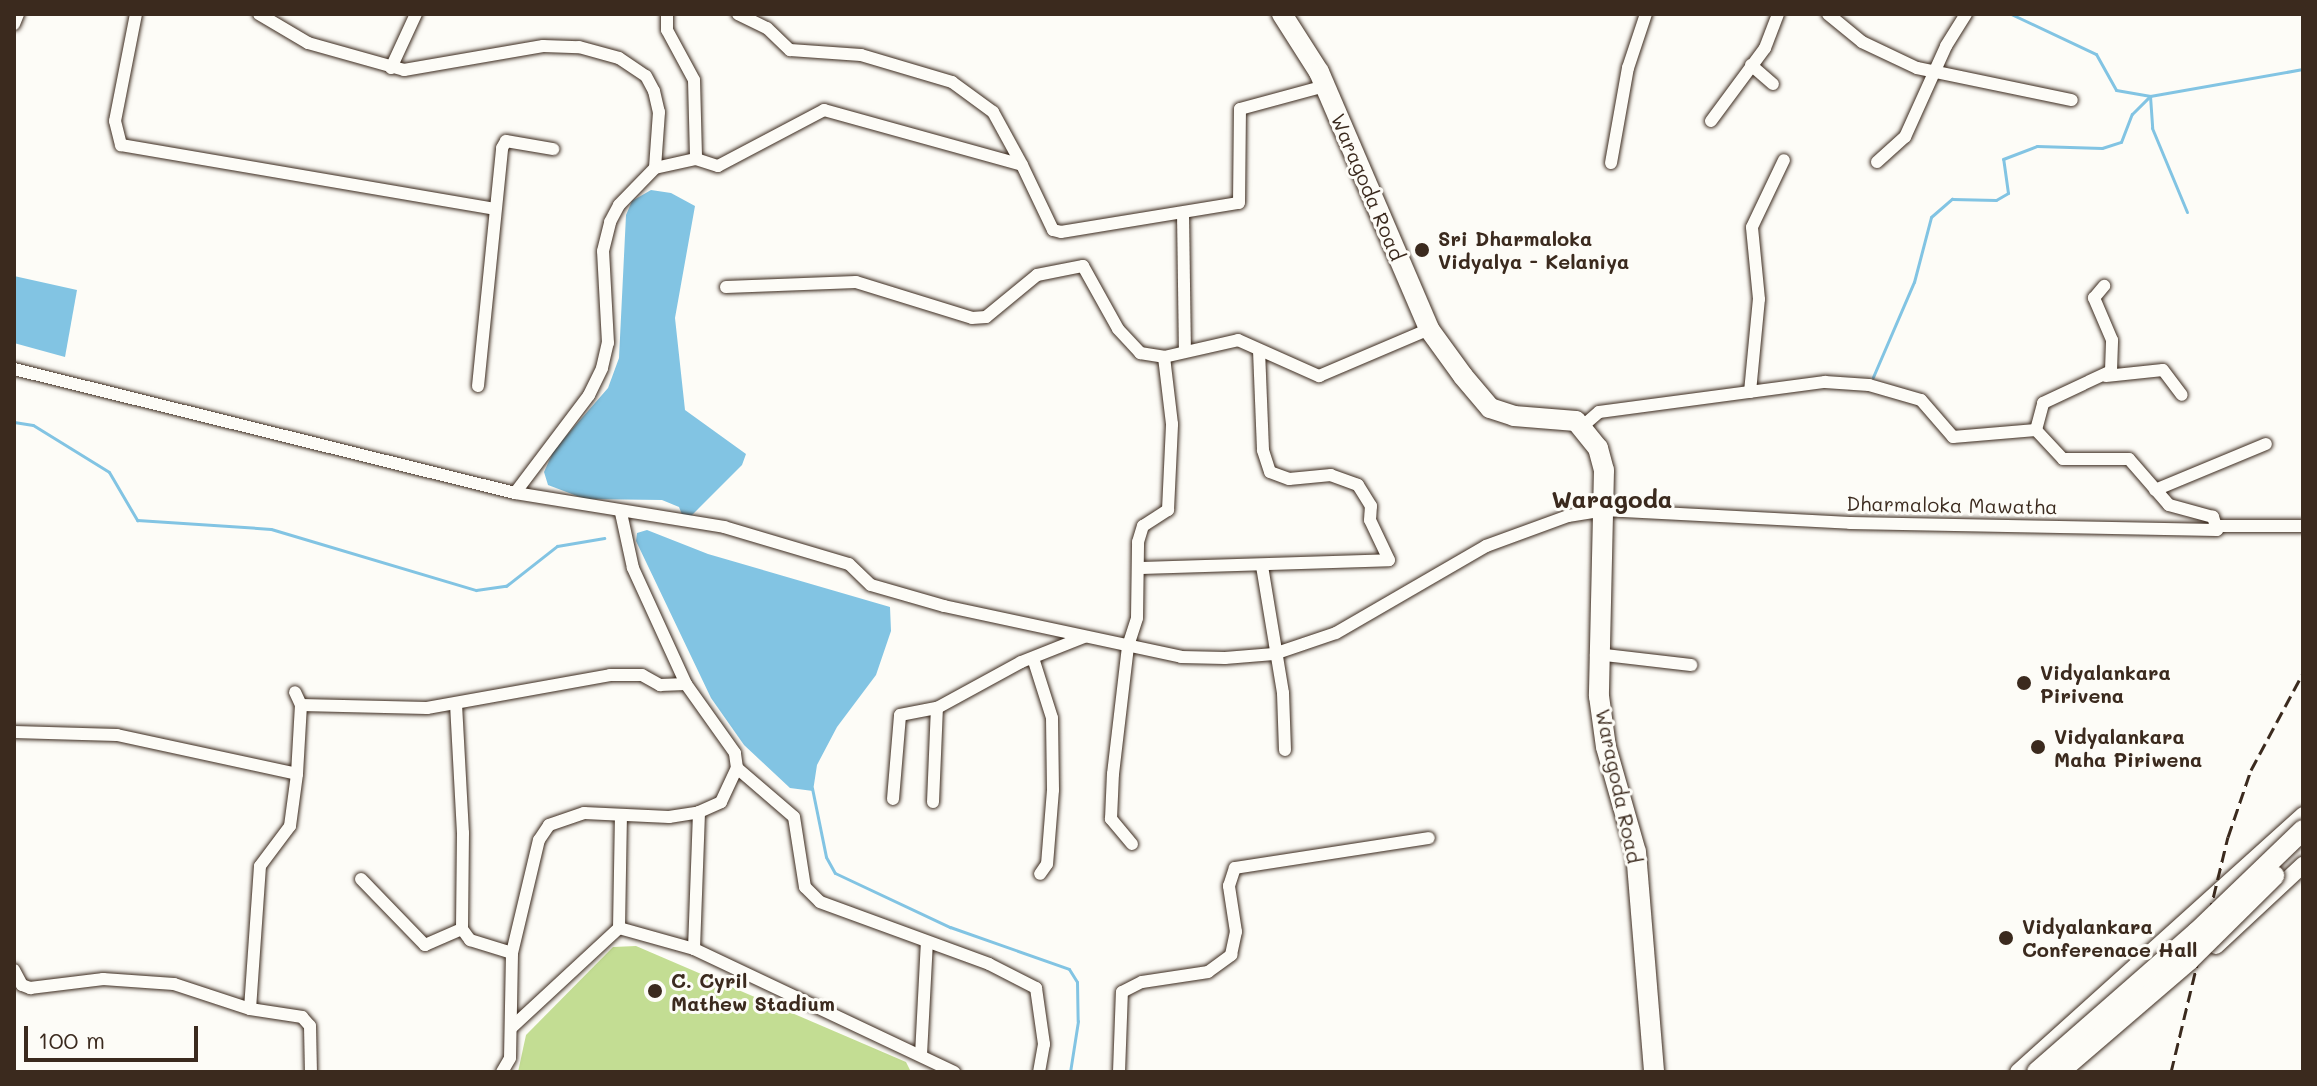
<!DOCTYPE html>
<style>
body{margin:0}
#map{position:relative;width:2317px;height:1086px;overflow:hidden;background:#fdfcf7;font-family:Mali,sans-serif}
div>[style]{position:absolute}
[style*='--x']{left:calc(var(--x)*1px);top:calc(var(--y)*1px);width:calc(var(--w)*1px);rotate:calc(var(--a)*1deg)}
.green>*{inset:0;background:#c3dd93}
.water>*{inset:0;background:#82c4e3}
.stream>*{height:3px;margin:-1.5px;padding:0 1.5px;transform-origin:1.5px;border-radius:1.5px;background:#82c4e3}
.roads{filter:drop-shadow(0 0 2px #3b2a1e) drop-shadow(0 0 2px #3b2a1e)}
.minor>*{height:12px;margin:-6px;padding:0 6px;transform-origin:6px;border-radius:6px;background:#fdfcf7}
.tertiary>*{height:16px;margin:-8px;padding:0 8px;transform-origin:8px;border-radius:8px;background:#fdfcf7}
.primary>*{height:20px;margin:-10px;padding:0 10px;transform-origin:10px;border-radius:10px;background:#fdfcf7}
.rail>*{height:3px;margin-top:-1.5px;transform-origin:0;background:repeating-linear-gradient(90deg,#3b2a1e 0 12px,transparent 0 18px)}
.bridges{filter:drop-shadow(0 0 2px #3b2a1e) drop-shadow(0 0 2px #3b2a1e)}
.trunk-bridge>*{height:20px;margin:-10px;padding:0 10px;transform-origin:10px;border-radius:10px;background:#fdfcf7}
.dots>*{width:22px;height:22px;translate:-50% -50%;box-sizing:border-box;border:4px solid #fdfcf7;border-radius:50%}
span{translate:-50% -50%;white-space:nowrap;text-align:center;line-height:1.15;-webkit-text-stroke:6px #fdfcf7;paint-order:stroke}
.street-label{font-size:20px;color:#3b2a1e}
.poi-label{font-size:20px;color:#3b2a1e;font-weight:700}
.left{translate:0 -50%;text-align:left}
.quarter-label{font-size:24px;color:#3b2a1e;font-weight:700}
.frame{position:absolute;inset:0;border:16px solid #3b2a1e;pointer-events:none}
.scale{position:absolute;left:24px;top:1026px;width:174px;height:36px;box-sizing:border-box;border:4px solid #3b2a1e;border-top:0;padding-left:10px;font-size:24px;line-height:28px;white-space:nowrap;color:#3b2a1e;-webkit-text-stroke:6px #fdfcf7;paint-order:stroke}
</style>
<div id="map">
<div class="green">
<div style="clip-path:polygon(636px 946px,906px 1062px,911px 1072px,518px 1072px,526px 1035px,613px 947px)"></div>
</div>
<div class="water">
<div style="clip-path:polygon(651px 190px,671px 193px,695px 206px,675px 318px,685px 410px,746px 454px,742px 465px,685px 522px,679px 507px,662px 500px,585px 499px,548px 485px,544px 472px,554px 450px,608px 388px,619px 358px,626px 215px,632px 201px)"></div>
<div style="clip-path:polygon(14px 276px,77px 290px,65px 357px,14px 343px)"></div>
<div style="clip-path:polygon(647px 530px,708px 554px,890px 607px,891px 631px,876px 675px,837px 727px,817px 765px,813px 791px,790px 788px,744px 745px,711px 698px,636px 541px,637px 533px)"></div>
</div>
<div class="stream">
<div style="--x:2011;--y:14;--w:94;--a:25.2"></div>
<div style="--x:2096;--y:54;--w:41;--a:60.9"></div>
<div style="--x:2116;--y:90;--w:35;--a:10"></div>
<div style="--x:2150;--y:96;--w:155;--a:-10"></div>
<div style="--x:2150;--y:96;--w:32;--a:86"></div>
<div style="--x:2152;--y:128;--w:91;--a:67.4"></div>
<div style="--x:1873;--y:377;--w:103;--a:-66.7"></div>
<div style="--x:1914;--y:282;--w:67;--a:-75.3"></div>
<div style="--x:1931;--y:217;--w:28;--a:-41"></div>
<div style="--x:1952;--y:199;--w:44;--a:1.3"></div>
<div style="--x:1996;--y:200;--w:14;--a:-30"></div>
<div style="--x:2008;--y:193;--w:34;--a:-98"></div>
<div style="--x:2003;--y:159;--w:36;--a:-21"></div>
<div style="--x:2037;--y:146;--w:65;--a:1.8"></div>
<div style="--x:2102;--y:148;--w:20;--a:-18"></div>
<div style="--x:2121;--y:142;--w:30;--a:-69"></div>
<div style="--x:2132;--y:114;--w:25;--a:-45"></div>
<div style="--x:14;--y:422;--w:19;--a:9"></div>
<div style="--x:33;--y:425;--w:89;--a:31.7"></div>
<div style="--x:109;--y:472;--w:56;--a:59.7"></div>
<div style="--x:137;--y:520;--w:134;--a:3.8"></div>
<div style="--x:271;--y:529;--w:214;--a:16.6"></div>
<div style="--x:476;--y:590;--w:30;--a:-8"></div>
<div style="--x:506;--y:586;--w:65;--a:-38.1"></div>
<div style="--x:557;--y:546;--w:48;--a:-9.7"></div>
<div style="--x:812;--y:788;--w:70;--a:78.5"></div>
<div style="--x:826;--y:857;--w:18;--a:61"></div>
<div style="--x:835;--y:873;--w:127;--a:25.2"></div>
<div style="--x:950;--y:927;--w:126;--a:19.4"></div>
<div style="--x:1069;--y:969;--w:15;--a:58"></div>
<div style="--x:1077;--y:982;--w:39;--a:89"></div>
<div style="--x:1078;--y:1021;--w:52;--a:98.9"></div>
</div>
<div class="roads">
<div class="minor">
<div style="--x:136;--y:14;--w:109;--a:101.1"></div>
<div style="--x:115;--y:121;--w:25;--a:76"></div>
<div style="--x:121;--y:145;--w:379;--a:9.7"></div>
<div style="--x:259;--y:14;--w:57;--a:30.6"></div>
<div style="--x:308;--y:43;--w:100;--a:15.7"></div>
<div style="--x:404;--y:70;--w:141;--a:-9.8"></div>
<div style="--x:543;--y:46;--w:36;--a:2"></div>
<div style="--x:579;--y:47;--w:41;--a:15.4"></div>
<div style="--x:619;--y:58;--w:32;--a:34"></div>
<div style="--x:646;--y:76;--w:17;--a:62"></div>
<div style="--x:654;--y:91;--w:22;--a:77"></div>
<div style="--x:659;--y:112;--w:56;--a:94.1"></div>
<div style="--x:667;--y:14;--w:16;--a:90"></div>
<div style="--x:667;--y:30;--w:57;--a:61.6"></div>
<div style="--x:694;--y:80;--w:79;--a:88.5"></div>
<div style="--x:738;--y:14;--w:32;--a:26"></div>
<div style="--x:767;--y:28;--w:32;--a:44"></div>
<div style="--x:790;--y:50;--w:71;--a:4"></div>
<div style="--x:861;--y:55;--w:95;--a:16.5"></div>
<div style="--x:952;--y:82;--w:51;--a:36.2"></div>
<div style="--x:993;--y:112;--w:60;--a:61.3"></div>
<div style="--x:1828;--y:14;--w:44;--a:39.5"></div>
<div style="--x:1862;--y:42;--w:61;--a:25.3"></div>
<div style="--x:1917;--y:68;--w:158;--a:11.7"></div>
<div style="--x:14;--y:24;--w:11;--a:-68"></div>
<div style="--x:1751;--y:65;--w:29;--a:41"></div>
<div style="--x:391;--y:68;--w:60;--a:-65.2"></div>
<div style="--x:1711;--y:121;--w:91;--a:-53.5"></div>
<div style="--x:1765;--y:48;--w:36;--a:-69"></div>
<div style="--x:1877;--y:162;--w:38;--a:-42"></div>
<div style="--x:1905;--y:137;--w:100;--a:-65.7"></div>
<div style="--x:1946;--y:46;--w:38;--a:-58"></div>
<div style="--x:1611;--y:163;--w:97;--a:-79.9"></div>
<div style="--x:1628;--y:68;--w:57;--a:-71.6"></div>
<div style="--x:1183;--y:213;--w:137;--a:89.2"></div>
<div style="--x:726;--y:287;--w:130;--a:-2.2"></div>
<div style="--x:856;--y:282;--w:121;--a:17.2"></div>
<div style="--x:972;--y:318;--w:14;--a:-4"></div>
<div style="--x:986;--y:317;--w:66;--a:-39.5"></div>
<div style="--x:1037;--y:275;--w:47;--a:-11.1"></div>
<div style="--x:1083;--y:266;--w:72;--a:60.9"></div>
<div style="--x:1118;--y:329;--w:33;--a:47"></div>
<div style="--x:1140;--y:353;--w:24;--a:9"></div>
<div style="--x:1164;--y:357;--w:76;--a:-12.9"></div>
<div style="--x:1238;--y:340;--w:89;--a:24"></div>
<div style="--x:1319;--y:376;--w:120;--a:-23.1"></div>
<div style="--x:14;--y:369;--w:516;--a:13.9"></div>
<div style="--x:515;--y:493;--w:212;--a:9.2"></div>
<div style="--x:724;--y:527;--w:130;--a:16.5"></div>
<div style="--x:849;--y:564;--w:30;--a:44"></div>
<div style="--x:871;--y:585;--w:76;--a:16"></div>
<div style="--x:944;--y:606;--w:242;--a:12.1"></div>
<div style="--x:1181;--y:657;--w:44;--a:1.3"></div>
<div style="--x:1225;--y:658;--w:49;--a:-4.7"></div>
<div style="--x:1274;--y:654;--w:65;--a:-18.7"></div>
<div style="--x:1336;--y:633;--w:173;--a:-30.1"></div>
<div style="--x:1486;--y:546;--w:87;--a:-20.1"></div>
<div style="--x:1568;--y:516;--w:36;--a:-9"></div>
<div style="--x:1604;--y:510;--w:246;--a:3"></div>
<div style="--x:1850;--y:523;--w:367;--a:1.1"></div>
<div style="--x:2217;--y:530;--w:14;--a:-107"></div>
<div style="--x:2213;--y:517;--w:46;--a:-164.7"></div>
<div style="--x:2169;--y:505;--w:61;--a:-131"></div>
<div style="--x:2129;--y:459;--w:66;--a:180"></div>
<div style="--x:2063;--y:459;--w:40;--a:-133"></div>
<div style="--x:2106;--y:376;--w:57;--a:-6"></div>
<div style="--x:2163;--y:370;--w:31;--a:53"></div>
<div style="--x:478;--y:386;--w:239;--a:-84.2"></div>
<div style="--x:502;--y:148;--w:8;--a:-60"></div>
<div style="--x:506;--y:141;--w:48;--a:9.7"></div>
<div style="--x:1750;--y:392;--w:93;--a:-84.5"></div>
<div style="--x:1759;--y:299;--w:72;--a:-95.6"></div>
<div style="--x:1752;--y:227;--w:74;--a:-64.5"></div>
<div style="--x:1584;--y:425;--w:20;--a:-41"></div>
<div style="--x:1599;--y:412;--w:228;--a:-7.6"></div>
<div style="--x:1825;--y:382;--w:44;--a:3.9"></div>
<div style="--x:1869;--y:385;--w:54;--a:16.1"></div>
<div style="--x:1921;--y:400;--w:49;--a:49.1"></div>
<div style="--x:1953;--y:437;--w:83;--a:-4.8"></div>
<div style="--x:2036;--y:430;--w:28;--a:-75"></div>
<div style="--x:2043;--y:403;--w:75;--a:-25.2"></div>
<div style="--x:2111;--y:371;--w:31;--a:-88"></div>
<div style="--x:2112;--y:340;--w:46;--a:-113.2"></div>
<div style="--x:2094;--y:298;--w:16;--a:-50"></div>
<div style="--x:2155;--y:490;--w:120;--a:-22.5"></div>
<div style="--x:515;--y:493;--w:123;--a:-52.9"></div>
<div style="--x:589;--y:395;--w:30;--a:-64"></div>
<div style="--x:602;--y:368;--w:26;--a:-77"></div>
<div style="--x:608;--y:343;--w:92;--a:-93.1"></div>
<div style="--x:603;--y:251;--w:30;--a:-76"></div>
<div style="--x:610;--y:222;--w:19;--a:-62"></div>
<div style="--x:619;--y:205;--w:52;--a:-45.8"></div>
<div style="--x:655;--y:168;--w:42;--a:-12.4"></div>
<div style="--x:696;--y:159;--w:23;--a:18"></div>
<div style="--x:718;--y:166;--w:120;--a:-27.8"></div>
<div style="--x:824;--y:110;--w:205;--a:15.5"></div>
<div style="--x:1022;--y:165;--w:72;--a:64.5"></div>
<div style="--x:1053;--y:230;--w:8;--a:14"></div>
<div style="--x:1061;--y:232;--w:180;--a:-9.3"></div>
<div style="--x:1239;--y:203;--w:94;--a:-89.4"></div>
<div style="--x:1240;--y:109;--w:88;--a:-15.1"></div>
<div style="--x:2219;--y:526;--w:84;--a:0"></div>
<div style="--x:1262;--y:566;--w:129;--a:80.6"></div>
<div style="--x:1283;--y:693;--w:57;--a:88"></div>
<div style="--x:1141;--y:568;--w:248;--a:-1.8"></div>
<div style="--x:1389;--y:560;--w:44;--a:-115.4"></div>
<div style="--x:1370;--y:520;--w:14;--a:-86"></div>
<div style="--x:1371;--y:506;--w:25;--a:-122"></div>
<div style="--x:1358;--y:485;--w:29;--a:-160"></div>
<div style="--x:1331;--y:475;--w:42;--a:174.6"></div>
<div style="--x:1289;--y:479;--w:20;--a:-160"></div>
<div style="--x:1270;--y:472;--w:23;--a:-108"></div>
<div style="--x:1263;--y:450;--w:99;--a:-92.3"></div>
<div style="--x:1596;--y:654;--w:96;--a:6.6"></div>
<div style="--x:1033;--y:658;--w:63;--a:72.4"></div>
<div style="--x:1052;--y:718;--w:72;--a:89.2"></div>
<div style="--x:1053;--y:790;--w:74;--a:94.6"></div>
<div style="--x:1047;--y:864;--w:12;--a:125"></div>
<div style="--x:456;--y:704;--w:129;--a:86.9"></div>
<div style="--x:463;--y:833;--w:96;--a:90.6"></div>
<div style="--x:462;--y:929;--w:14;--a:54"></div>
<div style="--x:470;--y:940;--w:44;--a:17.2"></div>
<div style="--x:301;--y:705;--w:126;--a:1.4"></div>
<div style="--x:427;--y:708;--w:186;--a:-10.2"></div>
<div style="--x:610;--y:675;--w:32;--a:0"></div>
<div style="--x:642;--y:675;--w:21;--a:29"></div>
<div style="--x:660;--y:685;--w:26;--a:-2"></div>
<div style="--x:14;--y:732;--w:103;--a:1.7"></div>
<div style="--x:117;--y:735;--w:184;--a:12.2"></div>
<div style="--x:737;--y:768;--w:75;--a:40.7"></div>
<div style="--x:794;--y:817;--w:71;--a:81.1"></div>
<div style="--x:805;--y:887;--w:21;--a:45"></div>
<div style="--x:820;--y:902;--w:180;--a:20.1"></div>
<div style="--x:989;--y:964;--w:53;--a:27.1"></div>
<div style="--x:1036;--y:988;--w:57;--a:81.9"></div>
<div style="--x:1044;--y:1044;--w:28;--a:100"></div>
<div style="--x:893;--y:799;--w:84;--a:-85.2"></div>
<div style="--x:900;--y:715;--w:38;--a:-11"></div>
<div style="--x:937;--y:708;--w:96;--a:-28.7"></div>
<div style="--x:1021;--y:662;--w:68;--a:-21.6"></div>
<div style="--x:933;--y:802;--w:94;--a:-87.6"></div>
<div style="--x:1132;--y:844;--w:33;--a:-130"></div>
<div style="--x:1111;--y:819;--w:45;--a:-87.5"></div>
<div style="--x:1113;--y:774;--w:129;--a:-83.3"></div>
<div style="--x:1128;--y:646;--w:29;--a:-72"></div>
<div style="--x:1137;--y:618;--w:76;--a:-89.2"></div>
<div style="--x:1138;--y:542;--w:17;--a:-73"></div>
<div style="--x:1143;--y:526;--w:30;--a:-33"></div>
<div style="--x:1168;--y:510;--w:86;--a:-87.3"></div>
<div style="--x:1172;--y:424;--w:67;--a:-96.8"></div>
<div style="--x:361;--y:879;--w:92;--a:45.9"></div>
<div style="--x:425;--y:945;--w:40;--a:-23.4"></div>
<div style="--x:619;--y:928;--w:112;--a:-89"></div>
<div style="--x:694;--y:949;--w:137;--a:-87.9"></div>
<div style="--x:14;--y:970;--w:17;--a:62"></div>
<div style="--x:22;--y:985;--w:9;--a:21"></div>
<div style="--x:30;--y:988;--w:74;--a:-7"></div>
<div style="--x:103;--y:979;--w:71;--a:4"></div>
<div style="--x:174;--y:984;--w:80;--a:18.2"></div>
<div style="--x:250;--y:1009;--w:53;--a:8.7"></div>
<div style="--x:302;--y:1017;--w:12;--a:48"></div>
<div style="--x:310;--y:1026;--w:46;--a:88.8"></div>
<div style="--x:250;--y:1009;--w:143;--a:-86"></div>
<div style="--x:260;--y:866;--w:50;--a:-53.1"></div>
<div style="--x:290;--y:826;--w:52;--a:-82.3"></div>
<div style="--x:297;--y:774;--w:69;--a:-86.7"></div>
<div style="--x:301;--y:705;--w:14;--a:-115"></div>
<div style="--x:511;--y:1028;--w:147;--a:-42.8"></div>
<div style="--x:619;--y:928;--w:78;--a:15.6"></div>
<div style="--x:694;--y:949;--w:288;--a:25.3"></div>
<div style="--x:921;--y:1055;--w:113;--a:-87"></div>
<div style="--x:502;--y:1072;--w:16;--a:-60"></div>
<div style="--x:510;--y:1058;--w:105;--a:-88.9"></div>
<div style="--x:512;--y:953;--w:116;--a:-76.6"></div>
<div style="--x:539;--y:840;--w:18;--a:-56"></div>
<div style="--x:549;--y:825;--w:37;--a:-19"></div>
<div style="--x:584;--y:813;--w:85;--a:2.7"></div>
<div style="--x:669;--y:817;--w:30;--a:-9"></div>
<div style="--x:699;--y:812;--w:24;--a:-24"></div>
<div style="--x:721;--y:802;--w:38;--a:-65"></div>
<div style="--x:737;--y:768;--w:15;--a:-98"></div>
<div style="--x:735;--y:753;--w:85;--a:-125.4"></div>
<div style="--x:686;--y:684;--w:128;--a:-114.6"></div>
<div style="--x:633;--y:568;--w:56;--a:-102.3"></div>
<div style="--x:1119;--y:1072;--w:80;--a:-87.9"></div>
<div style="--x:1122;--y:992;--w:22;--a:-27"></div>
<div style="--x:1142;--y:982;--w:67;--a:-8.6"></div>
<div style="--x:1208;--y:972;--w:29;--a:-36"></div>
<div style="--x:1231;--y:955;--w:24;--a:-78"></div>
<div style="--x:1236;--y:932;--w:47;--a:-98.7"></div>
<div style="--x:1229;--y:886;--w:19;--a:-72"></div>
<div style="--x:1235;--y:868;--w:196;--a:-8.8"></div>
</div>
<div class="tertiary">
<div style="--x:2216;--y:946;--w:119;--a:-43"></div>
<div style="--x:2018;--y:1072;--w:384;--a:-42"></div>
</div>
<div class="primary">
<div style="--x:1282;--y:14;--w:69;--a:57.5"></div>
<div style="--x:1319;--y:72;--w:280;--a:66.8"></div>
<div style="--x:1429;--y:329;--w:58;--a:54.1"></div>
<div style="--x:1463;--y:376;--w:42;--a:49.8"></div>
<div style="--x:1490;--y:408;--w:25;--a:18"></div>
<div style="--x:1514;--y:416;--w:62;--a:4.6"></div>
<div style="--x:1576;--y:421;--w:35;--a:51"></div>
<div style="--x:1598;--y:448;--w:23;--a:75"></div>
<div style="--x:1604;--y:470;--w:226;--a:91.3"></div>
<div style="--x:1599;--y:696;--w:51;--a:82.2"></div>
<div style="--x:1606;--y:747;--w:109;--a:74.1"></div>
<div style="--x:1636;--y:852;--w:221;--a:85.3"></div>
</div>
</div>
<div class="rail">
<div style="--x:2171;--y:1072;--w:242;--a:-76.4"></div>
<div style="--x:2228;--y:837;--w:71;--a:-71.1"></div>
<div style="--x:2251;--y:770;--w:110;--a:-61.8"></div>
</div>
<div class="bridges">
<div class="trunk-bridge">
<div style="--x:2037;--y:1072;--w:213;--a:-41.2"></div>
<div style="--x:2197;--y:932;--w:147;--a:-43.9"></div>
<div style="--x:2059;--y:1072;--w:172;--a:-40.7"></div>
<div style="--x:2189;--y:960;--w:120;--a:-44.7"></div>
</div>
</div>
<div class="dots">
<div style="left:1422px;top:250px;background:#3b2a1e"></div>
<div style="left:2024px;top:683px;background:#3b2a1e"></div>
<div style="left:2038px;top:747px;background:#3b2a1e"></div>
<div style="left:2006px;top:938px;background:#3b2a1e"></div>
<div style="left:655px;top:991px;background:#3b2a1e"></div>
</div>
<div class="street-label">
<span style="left:1368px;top:187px;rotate:67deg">Waragoda Road</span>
<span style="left:1952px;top:505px;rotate:1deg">Dharmaloka Mawatha</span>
<span style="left:1619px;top:786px;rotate:78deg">Waragoda Road</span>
</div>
<div class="poi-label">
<span class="left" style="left:1438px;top:250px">Sri Dharmaloka<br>Vidyalya - Kelaniya</span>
<span class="left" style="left:2040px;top:684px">Vidyalankara<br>Pirivena</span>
<span class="left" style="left:2054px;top:748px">Vidyalankara<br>Maha Piriwena</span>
<span class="left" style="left:2022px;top:938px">Vidyalankara<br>Conferenace Hall</span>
<span class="left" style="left:671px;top:992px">C. Cyril<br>Mathew Stadium</span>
</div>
<div class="quarter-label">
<span style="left:1612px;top:499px">Waragoda</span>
</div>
<div class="frame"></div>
<div class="scale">100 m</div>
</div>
